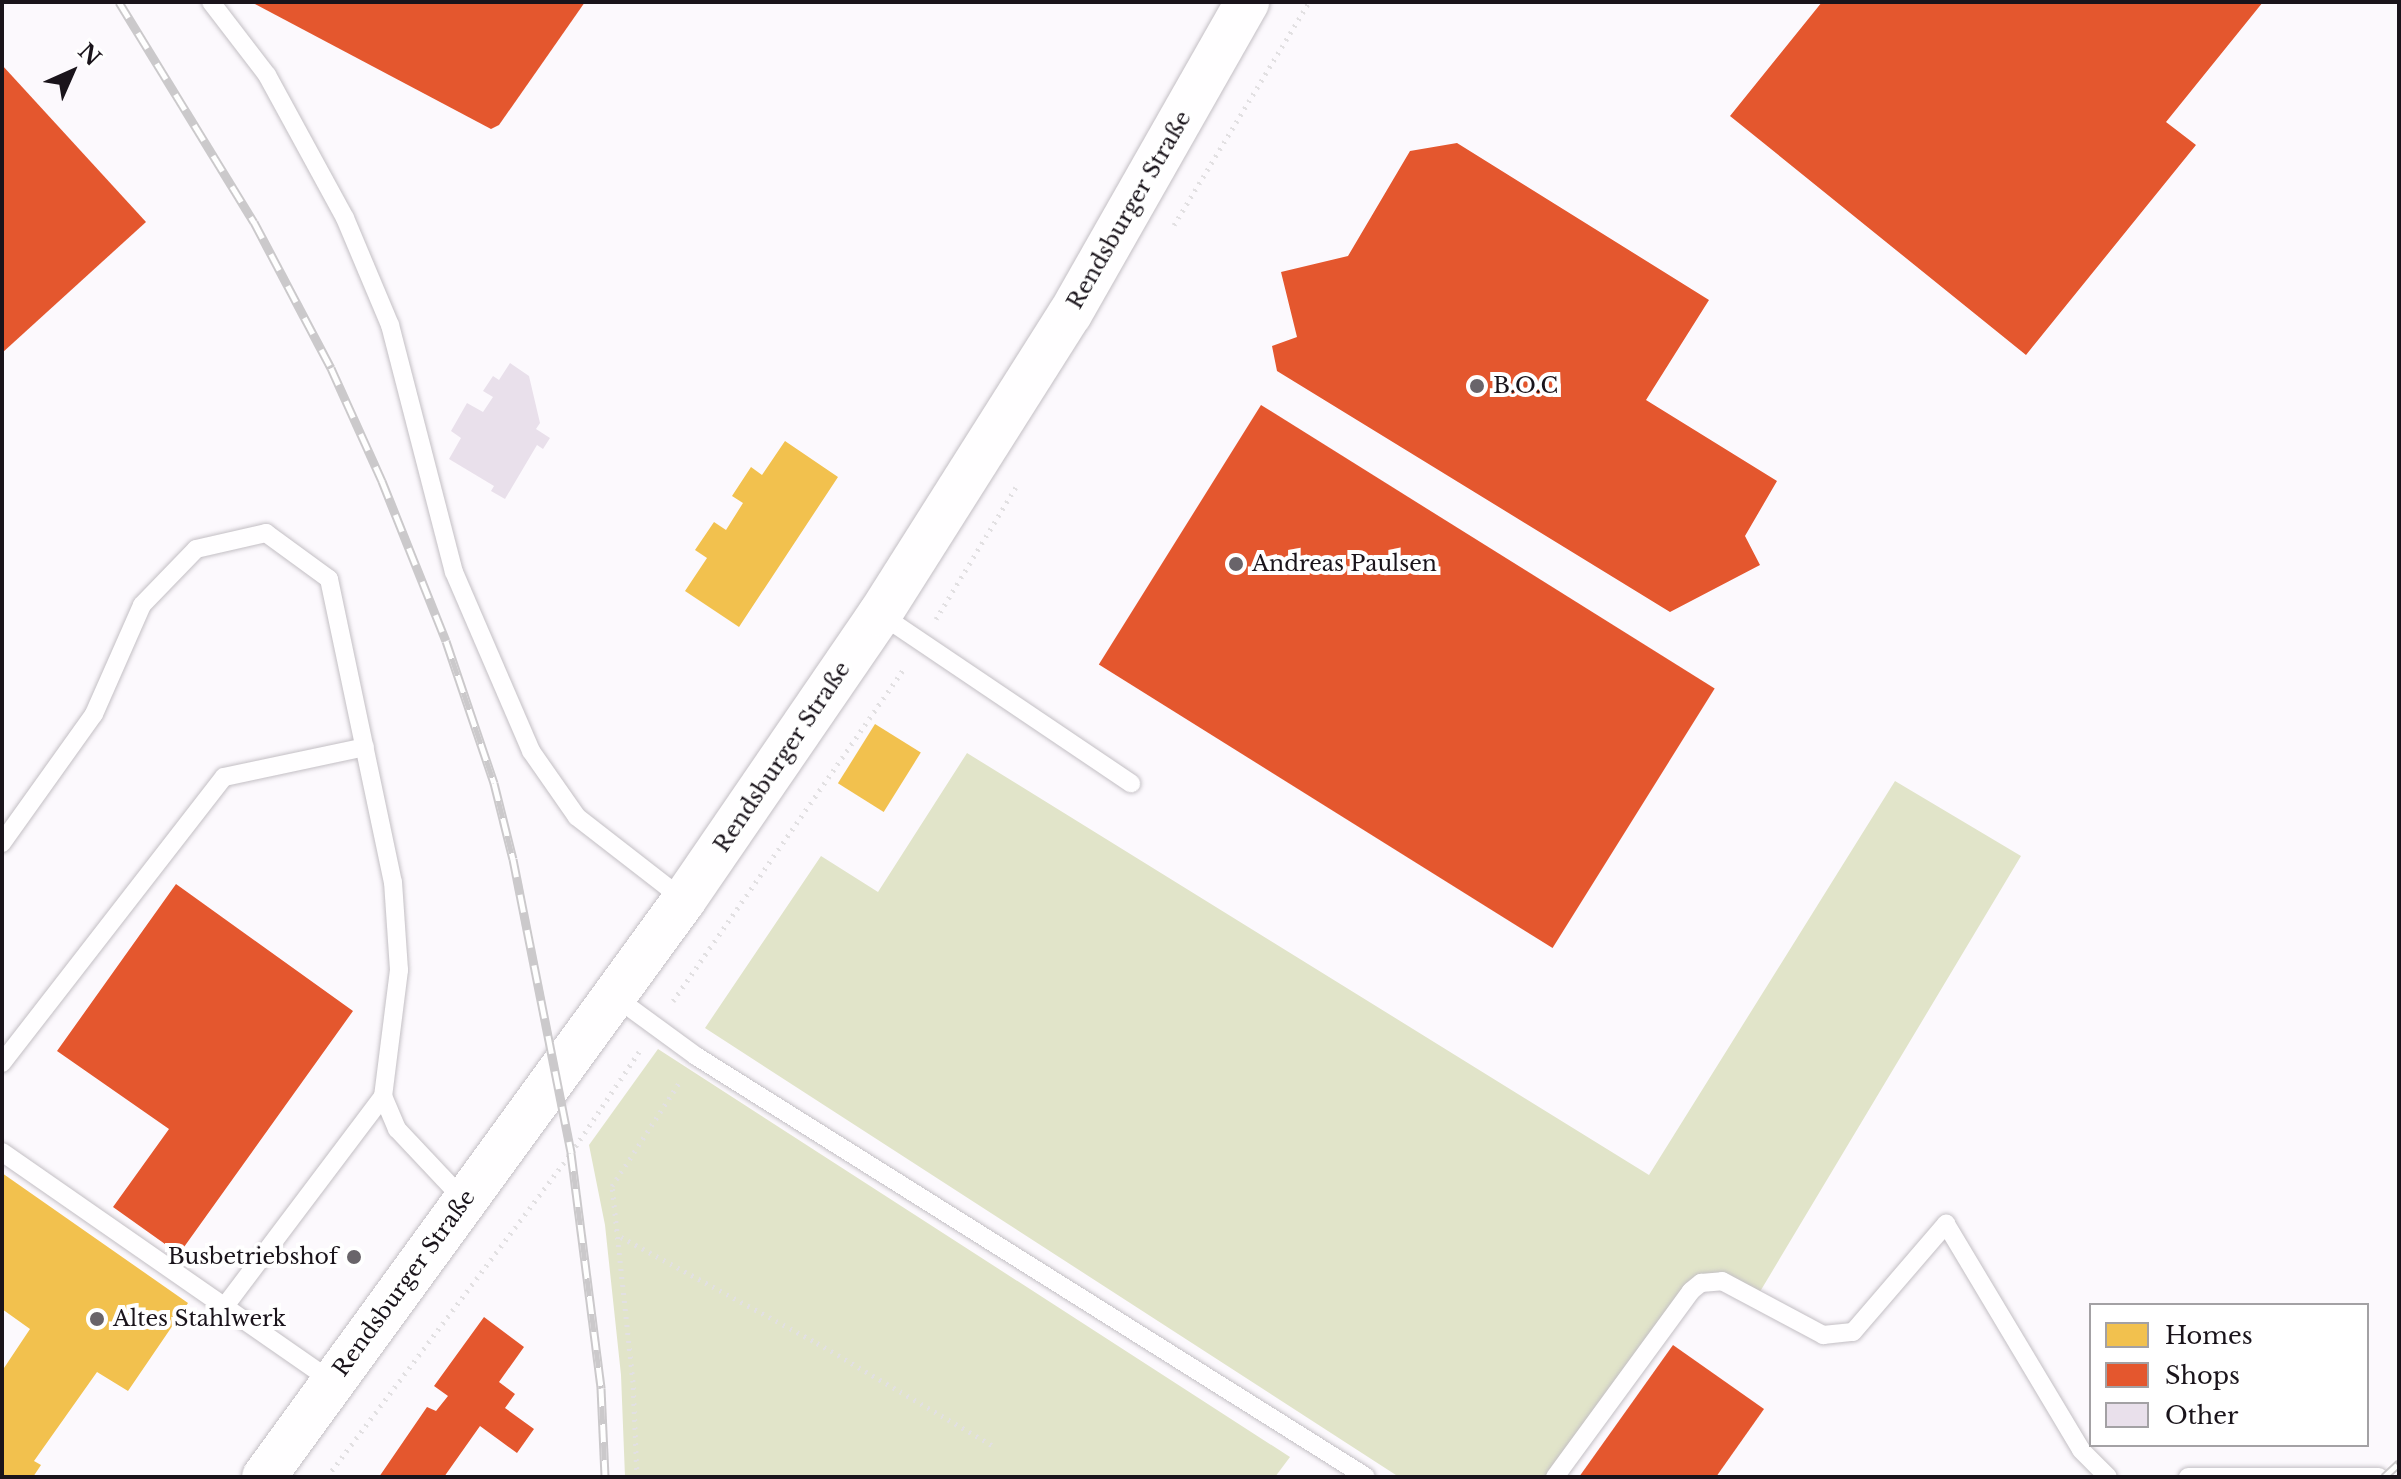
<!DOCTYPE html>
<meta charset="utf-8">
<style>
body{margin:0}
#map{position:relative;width:2401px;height:1479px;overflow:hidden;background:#fcf9fd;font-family:"Libre Baskerville",serif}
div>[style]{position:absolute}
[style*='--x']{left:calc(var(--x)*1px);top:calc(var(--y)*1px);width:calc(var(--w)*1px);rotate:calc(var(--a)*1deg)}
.green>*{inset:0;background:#e1e4c9}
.homes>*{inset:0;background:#f2c14e;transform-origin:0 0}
.shops>*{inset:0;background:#e4572e;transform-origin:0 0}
.building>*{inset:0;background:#e9e0eb}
.path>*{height:5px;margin-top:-2.5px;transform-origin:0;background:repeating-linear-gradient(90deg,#e2e0e2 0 2px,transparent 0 8px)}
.roads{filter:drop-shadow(0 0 2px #c3bfc4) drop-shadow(0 0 2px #c3bfc4)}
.service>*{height:18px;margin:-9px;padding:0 9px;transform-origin:9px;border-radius:9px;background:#fffeff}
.tertiary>*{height:44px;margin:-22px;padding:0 22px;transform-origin:22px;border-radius:22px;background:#fffeff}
.rail>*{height:9px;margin-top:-4.5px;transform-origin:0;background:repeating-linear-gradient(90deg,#fff 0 18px,#cbc9cb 0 36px);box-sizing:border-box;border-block:2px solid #cbc9cb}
.dots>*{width:22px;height:22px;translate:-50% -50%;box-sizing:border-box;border:4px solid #fff;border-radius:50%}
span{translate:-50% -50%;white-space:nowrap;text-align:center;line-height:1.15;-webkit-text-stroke:8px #fff;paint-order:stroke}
.street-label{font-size:22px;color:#1a141b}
.poi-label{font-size:22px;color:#1a141b}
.left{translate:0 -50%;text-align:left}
.right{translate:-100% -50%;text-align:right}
.frame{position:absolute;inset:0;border:4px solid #1a141b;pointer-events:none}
.legend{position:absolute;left:2089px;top:1303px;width:280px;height:144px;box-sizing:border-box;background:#fff;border:2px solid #a3a1a4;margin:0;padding:10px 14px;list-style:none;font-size:24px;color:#1a141b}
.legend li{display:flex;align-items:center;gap:16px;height:40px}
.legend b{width:40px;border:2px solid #a3a1a4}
.north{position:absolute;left:32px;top:32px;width:80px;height:80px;-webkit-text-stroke:6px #fff;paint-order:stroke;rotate:45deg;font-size:22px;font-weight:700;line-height:32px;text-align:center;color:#1a141b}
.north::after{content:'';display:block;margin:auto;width:28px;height:36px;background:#1a141b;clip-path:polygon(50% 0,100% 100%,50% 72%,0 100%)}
</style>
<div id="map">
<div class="green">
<div style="clip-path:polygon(967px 753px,1649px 1175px,1895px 781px,2021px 856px,1758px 1295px,1712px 1276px,1549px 1477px,1399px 1477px,705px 1028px,821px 856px,878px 892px)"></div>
<div style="clip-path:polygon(658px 1049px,1290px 1457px,1275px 1477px,625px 1477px,621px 1375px,605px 1225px,589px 1145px)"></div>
</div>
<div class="homes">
<div style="clip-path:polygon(785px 441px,838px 477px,739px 627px,685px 591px,707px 558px,695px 550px,714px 522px,726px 530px,743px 503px,732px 496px,751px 467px,762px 475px)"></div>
<div style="left:875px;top:724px;width:54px;height:70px;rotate:32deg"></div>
<div style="clip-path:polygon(2px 1173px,188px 1303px,128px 1391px,97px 1372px,34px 1461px,41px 1465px,33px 1477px,2px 1477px,2px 1371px,30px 1329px,2px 1309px)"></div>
</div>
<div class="shops">
<div style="clip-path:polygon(251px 2px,585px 2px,499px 125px,491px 129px)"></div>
<div style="clip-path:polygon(1822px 2px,2263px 2px,2166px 122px,2196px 145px,2026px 355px,1730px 116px)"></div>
<div style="clip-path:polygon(2px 65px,146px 222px,2px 353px)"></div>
<div style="clip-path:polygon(1457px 143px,1709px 300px,1646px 400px,1777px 481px,1745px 536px,1760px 565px,1670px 612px,1277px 371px,1272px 346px,1297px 337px,1281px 272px,1348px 256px,1410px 151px)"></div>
<div style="left:1261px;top:405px;width:535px;height:306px;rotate:32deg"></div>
<div style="clip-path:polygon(176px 884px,353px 1011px,179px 1254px,113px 1207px,169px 1129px,57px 1051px)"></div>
<div style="clip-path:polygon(484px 1317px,524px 1347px,499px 1382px,515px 1394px,505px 1408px,534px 1429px,517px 1453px,480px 1426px,444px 1477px,379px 1477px,427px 1407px,436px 1411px,448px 1396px,434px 1386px)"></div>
<div style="clip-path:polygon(1673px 1345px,1764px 1409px,1716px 1477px,1579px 1477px)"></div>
</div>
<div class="building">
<div style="clip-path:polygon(510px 363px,529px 376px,540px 423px,536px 429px,550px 438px,543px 449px,537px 445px,505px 499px,491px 491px,494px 486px,449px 459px,461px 438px,451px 431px,467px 403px,483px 412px,493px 397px,483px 391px,493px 376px,499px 380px)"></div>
</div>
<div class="path">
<div style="--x:1174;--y:225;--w:261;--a:-58.8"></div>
<div style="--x:936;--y:619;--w:154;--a:-58.8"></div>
<div style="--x:673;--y:1001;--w:407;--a:-55.2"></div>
<div style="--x:621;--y:1237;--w:223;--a:28.4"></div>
<div style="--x:817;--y:1343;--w:204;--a:30.3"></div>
<div style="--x:327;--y:1477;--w:406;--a:-53"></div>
<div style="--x:571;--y:1153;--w:125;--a:-56.1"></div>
<div style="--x:637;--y:1477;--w:95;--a:-92.4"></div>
<div style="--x:633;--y:1382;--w:197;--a:-96.1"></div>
<div style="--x:612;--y:1186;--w:126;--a:-56.9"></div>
</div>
<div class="roads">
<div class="service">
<div style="--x:211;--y:2;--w:92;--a:52.5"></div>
<div style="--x:267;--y:75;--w:163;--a:61.4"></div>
<div style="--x:345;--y:218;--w:116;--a:67.2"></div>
<div style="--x:390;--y:325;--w:255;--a:75.5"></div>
<div style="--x:454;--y:572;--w:195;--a:66.7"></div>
<div style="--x:531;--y:751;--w:80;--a:55.1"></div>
<div style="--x:577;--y:817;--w:135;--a:37.8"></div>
<div style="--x:880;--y:614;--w:303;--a:34"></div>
<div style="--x:2;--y:843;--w:158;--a:-54.5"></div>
<div style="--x:94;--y:714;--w:119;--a:-66.2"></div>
<div style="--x:142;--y:605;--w:78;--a:-46"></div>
<div style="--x:196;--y:549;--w:72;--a:-12.9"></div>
<div style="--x:266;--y:533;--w:78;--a:36.1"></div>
<div style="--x:329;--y:579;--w:310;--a:78.1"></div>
<div style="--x:393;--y:882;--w:88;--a:86.1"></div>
<div style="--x:399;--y:970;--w:127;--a:97.2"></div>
<div style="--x:383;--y:1096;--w:36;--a:67"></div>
<div style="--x:397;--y:1129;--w:98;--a:46.7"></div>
<div style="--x:614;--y:996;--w:102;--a:36.2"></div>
<div style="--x:696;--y:1056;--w:791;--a:32.14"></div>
<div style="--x:2;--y:1063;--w:362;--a:-52.2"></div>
<div style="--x:224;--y:777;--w:144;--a:-12"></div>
<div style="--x:2;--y:1152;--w:402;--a:34.8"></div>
<div style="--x:225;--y:1306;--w:263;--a:-53"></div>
<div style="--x:1555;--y:1477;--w:230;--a:-53.8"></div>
<div style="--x:1691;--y:1291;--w:13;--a:-39"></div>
<div style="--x:1701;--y:1283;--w:21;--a:-5"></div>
<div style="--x:1722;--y:1281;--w:115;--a:28.1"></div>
<div style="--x:1823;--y:1335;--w:30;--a:-6"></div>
<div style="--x:1853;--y:1332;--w:143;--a:-49.3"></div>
<div style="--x:1946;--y:1224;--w:263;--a:59.1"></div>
<div style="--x:2081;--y:1450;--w:38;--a:45"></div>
<div style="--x:2188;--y:1477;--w:191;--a:0"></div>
</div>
<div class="tertiary">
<div style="--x:264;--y:1477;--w:714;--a:-53.95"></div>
<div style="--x:684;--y:900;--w:347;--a:-55.6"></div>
<div style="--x:880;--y:614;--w:355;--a:-57.7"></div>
<div style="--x:1070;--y:314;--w:359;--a:-60.4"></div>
</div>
</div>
<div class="rail">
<div style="--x:119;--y:2;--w:258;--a:58.5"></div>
<div style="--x:254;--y:222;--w:165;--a:62.2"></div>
<div style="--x:331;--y:368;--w:124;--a:65.7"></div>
<div style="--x:382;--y:481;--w:172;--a:68.2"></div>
<div style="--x:446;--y:641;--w:150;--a:71.3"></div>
<div style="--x:494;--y:783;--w:78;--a:76"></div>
<div style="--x:513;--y:859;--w:300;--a:78.8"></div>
<div style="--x:571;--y:1153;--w:237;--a:82.7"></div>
<div style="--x:601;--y:1388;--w:89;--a:87.4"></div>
<div style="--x:2384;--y:1477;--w:21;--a:-43"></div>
</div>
<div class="dots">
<div style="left:1477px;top:386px;background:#69646a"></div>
<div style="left:1236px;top:564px;background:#69646a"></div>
<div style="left:354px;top:1257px;background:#69646a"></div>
<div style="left:97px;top:1319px;background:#69646a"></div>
</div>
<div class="street-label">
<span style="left:1129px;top:210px;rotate:-60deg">Rendsburger Straße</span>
<span style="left:782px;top:757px;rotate:-56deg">Rendsburger Straße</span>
<span style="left:404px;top:1283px;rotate:-54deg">Rendsburger Straße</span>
</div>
<div class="poi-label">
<span class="left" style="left:1493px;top:386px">B.O.C</span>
<span class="left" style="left:1252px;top:564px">Andreas Paulsen</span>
<span class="right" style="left:338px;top:1257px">Busbetriebshof</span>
<span class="left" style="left:113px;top:1319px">Altes Stahlwerk</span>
</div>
<div class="frame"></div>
<ul class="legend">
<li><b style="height:22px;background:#f2c14e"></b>Homes</li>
<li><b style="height:22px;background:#e4572e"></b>Shops</li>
<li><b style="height:22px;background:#e9e0eb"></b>Other</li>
</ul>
<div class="north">N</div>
</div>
